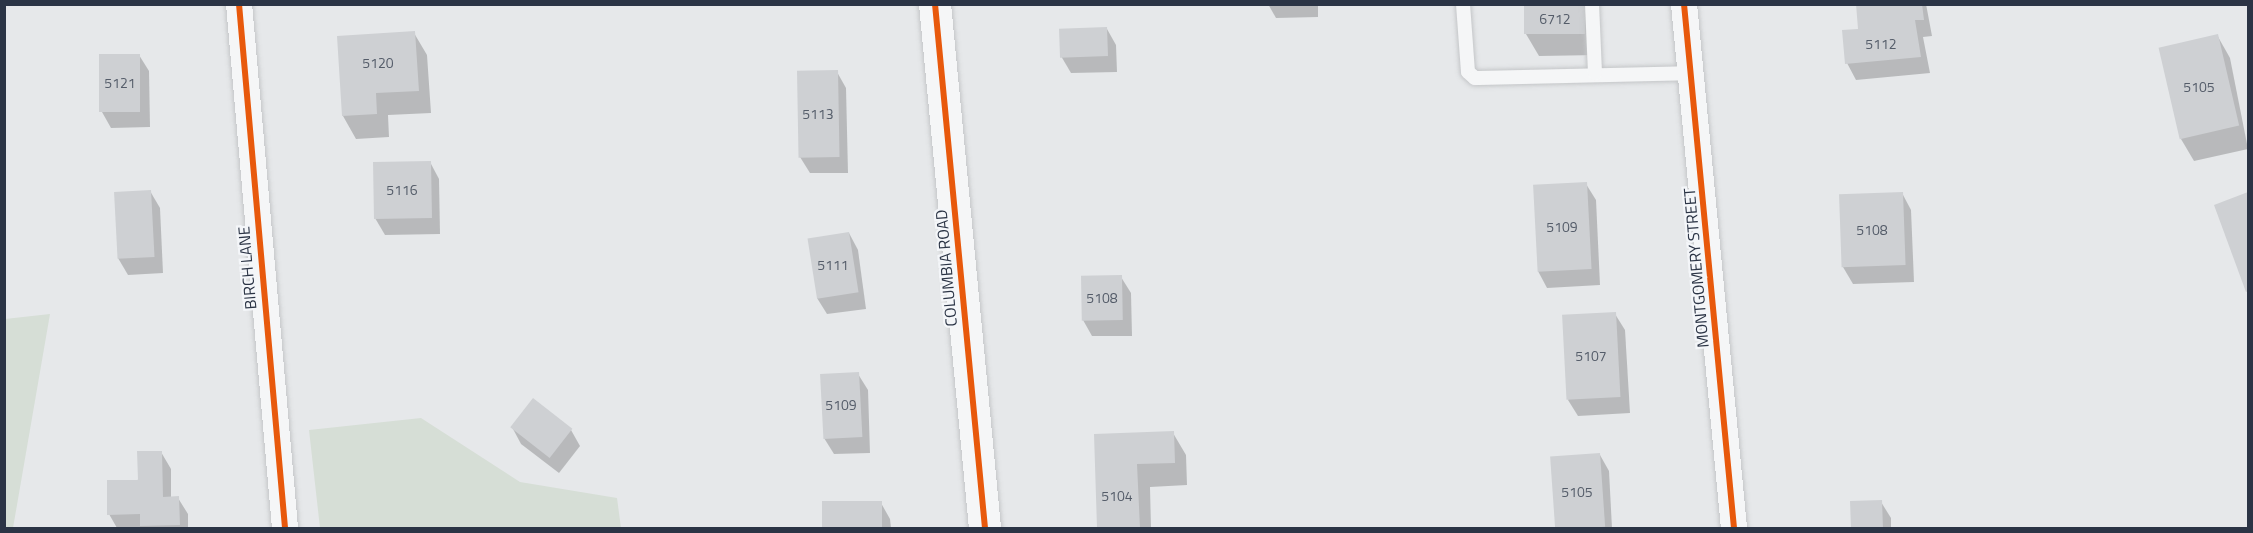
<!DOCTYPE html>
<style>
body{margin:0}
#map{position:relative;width:2253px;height:533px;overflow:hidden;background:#e6e8ea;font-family:"Titillium Web",sans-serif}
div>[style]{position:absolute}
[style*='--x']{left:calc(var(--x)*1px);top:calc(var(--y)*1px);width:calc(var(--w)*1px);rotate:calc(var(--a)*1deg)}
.green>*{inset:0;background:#d6ded6}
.shadow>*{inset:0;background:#0003}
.building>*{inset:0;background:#ced0d3;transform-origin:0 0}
.roads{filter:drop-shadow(0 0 2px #c4c6c8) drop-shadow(0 0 2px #c4c6c8)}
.service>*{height:14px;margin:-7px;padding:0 7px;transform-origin:7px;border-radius:7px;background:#f5f6f7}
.minor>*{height:26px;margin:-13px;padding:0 13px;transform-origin:13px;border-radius:13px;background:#f5f6f7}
.tertiary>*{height:32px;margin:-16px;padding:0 16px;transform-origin:16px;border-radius:16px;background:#f5f6f7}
.cycleway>*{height:6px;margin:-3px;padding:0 3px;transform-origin:3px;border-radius:3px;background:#e8590c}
span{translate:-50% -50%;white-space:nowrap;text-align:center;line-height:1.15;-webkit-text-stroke:4.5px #f4f6f9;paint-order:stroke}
.number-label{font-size:14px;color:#545c69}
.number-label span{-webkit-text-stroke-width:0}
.street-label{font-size:16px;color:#2b3445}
.frame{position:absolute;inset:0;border:6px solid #2b3445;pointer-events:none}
</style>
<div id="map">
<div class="green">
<div style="clip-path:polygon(50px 314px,13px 528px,5px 528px,5px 319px)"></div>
<div style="clip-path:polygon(421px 418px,520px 482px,617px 498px,621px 528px,320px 528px,309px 430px)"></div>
</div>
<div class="shadow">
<div style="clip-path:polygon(1268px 4px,1318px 4px,1318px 17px,1276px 18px)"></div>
<div style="clip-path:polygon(1526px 4px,1597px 4px,1598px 55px,1539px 56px,1526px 34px)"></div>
<div style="clip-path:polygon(1857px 4px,1926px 4px,1932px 36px,1923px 37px,1930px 73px,1856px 80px,1847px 63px,1859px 30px)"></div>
<div style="clip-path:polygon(1107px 29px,1116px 45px,1117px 72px,1071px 73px,1061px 56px)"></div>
<div style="clip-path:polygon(414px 33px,427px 55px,431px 113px,388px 115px,389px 137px,356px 139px,343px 116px,339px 37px)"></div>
<div style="clip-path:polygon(2217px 35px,2230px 58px,2248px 149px,2194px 161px,2181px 139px)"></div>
<div style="clip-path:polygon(139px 55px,149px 71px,150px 127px,111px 128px,102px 112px)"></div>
<div style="clip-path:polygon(837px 72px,846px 88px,848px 173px,810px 173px,800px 157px)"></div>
<div style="clip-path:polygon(430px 162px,439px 179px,440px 234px,385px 235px,375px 218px)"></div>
<div style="clip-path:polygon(1586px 184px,1596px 200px,1600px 285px,1547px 288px,1538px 271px)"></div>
<div style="clip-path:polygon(150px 191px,160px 208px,163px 273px,128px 275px,118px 258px)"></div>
<div style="clip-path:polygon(1902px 193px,1911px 210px,1914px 282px,1853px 284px,1843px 267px)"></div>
<div style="clip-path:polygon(2248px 194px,2248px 294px,2215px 206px)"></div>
<div style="clip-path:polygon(849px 233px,858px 250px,866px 309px,827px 314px,817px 298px)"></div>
<div style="clip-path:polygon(1121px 277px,1131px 293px,1132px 336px,1092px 336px,1083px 320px)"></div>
<div style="clip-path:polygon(1615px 314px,1625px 330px,1630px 413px,1578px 416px,1568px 400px)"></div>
<div style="clip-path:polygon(858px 374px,868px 390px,870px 453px,834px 454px,824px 438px)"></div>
<div style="clip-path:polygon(512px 427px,571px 430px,580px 446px,559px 473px,521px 444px)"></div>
<div style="clip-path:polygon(1173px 433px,1186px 455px,1187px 485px,1150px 487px,1151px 528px,1099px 528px,1095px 435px)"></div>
<div style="clip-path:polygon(161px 452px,171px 469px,171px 498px,178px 498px,188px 514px,188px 528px,117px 528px,109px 514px)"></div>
<div style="clip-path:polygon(1600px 455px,1609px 471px,1612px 528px,1556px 528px,1552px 458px)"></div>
<div style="clip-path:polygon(1852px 502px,1881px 502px,1891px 518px,1891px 528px,1852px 528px)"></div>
<div style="clip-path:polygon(881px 503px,890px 519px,891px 528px,824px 528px,823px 504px)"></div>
</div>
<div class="building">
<div style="left:1524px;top:4px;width:61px;height:30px"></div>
<div style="clip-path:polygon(1856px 4px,1922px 4px,1924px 20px,1915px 20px,1921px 57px,1845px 64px,1842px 30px,1858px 29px)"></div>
<div style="left:1107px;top:27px;width:29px;height:48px;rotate:88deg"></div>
<div style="clip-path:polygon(415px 31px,419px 91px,376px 93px,377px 114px,342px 116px,337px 36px)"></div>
<div style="left:2218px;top:34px;width:94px;height:61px;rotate:77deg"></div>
<div style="left:99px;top:54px;width:41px;height:58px"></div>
<div style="left:838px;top:70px;width:87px;height:41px;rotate:89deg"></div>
<div style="left:431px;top:161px;width:57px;height:58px;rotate:89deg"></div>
<div style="left:1587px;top:182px;width:87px;height:54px;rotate:87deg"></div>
<div style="left:151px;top:190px;width:67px;height:37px;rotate:87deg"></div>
<div style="left:1903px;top:192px;width:73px;height:64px;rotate:88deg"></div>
<div style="clip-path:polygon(2248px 192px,2248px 291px,2246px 292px,2214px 205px)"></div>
<div style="left:849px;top:232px;width:61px;height:42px;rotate:81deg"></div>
<div style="left:1122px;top:275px;width:45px;height:41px;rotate:89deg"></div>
<div style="left:1616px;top:312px;width:85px;height:54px;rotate:87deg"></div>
<div style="left:859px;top:372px;width:65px;height:39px;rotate:87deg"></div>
<div style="left:533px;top:398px;width:50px;height:37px;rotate:38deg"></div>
<div style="clip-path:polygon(1174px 431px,1175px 463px,1137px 464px,1140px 528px,1097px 528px,1094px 434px)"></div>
<div style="clip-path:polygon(137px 451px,162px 451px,163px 497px,179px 496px,180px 525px,140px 526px,140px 514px,107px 515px,107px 480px,138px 480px)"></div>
<div style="left:1600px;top:453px;width:74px;height:50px;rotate:86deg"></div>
<div style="left:1882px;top:500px;width:28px;height:32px;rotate:88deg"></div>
<div style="left:882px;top:501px;width:27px;height:60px;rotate:90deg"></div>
</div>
<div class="roads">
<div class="service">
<div style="--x:1463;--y:4;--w:68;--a:85.8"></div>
<div style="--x:1468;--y:72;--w:9;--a:41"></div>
<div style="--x:1475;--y:78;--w:216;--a:-1.3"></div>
<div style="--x:1592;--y:4;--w:70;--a:87.5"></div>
</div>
<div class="minor">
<div style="--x:239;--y:4;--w:526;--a:84.98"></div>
<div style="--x:1684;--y:4;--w:526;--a:84.55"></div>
</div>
<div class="tertiary">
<div style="--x:935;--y:4;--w:526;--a:84.55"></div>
</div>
</div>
<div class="cycleway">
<div style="--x:239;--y:4;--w:526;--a:84.98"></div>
<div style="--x:935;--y:4;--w:526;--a:84.55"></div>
<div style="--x:1684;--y:4;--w:526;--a:84.55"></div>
</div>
<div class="number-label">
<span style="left:1555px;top:19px">6712</span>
<span style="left:1881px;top:44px">5112</span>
<span style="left:378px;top:63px">5120</span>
<span style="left:120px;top:83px">5121</span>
<span style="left:2199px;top:87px">5105</span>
<span style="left:818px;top:114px">5113</span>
<span style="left:402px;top:190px">5116</span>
<span style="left:1562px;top:227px">5109</span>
<span style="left:1872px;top:230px">5108</span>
<span style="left:833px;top:265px">5111</span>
<span style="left:1102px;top:298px">5108</span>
<span style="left:1591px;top:356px">5107</span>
<span style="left:841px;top:405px">5109</span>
<span style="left:1577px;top:492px">5105</span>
<span style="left:1117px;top:496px">5104</span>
</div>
<div class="street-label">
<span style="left:247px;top:268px;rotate:-95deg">BIRCH LANE</span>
<span style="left:946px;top:268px;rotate:-95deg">COLUMBIA ROAD</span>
<span style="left:1696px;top:268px;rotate:-95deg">MONTGOMERY STREET</span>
</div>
<div class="frame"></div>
</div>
